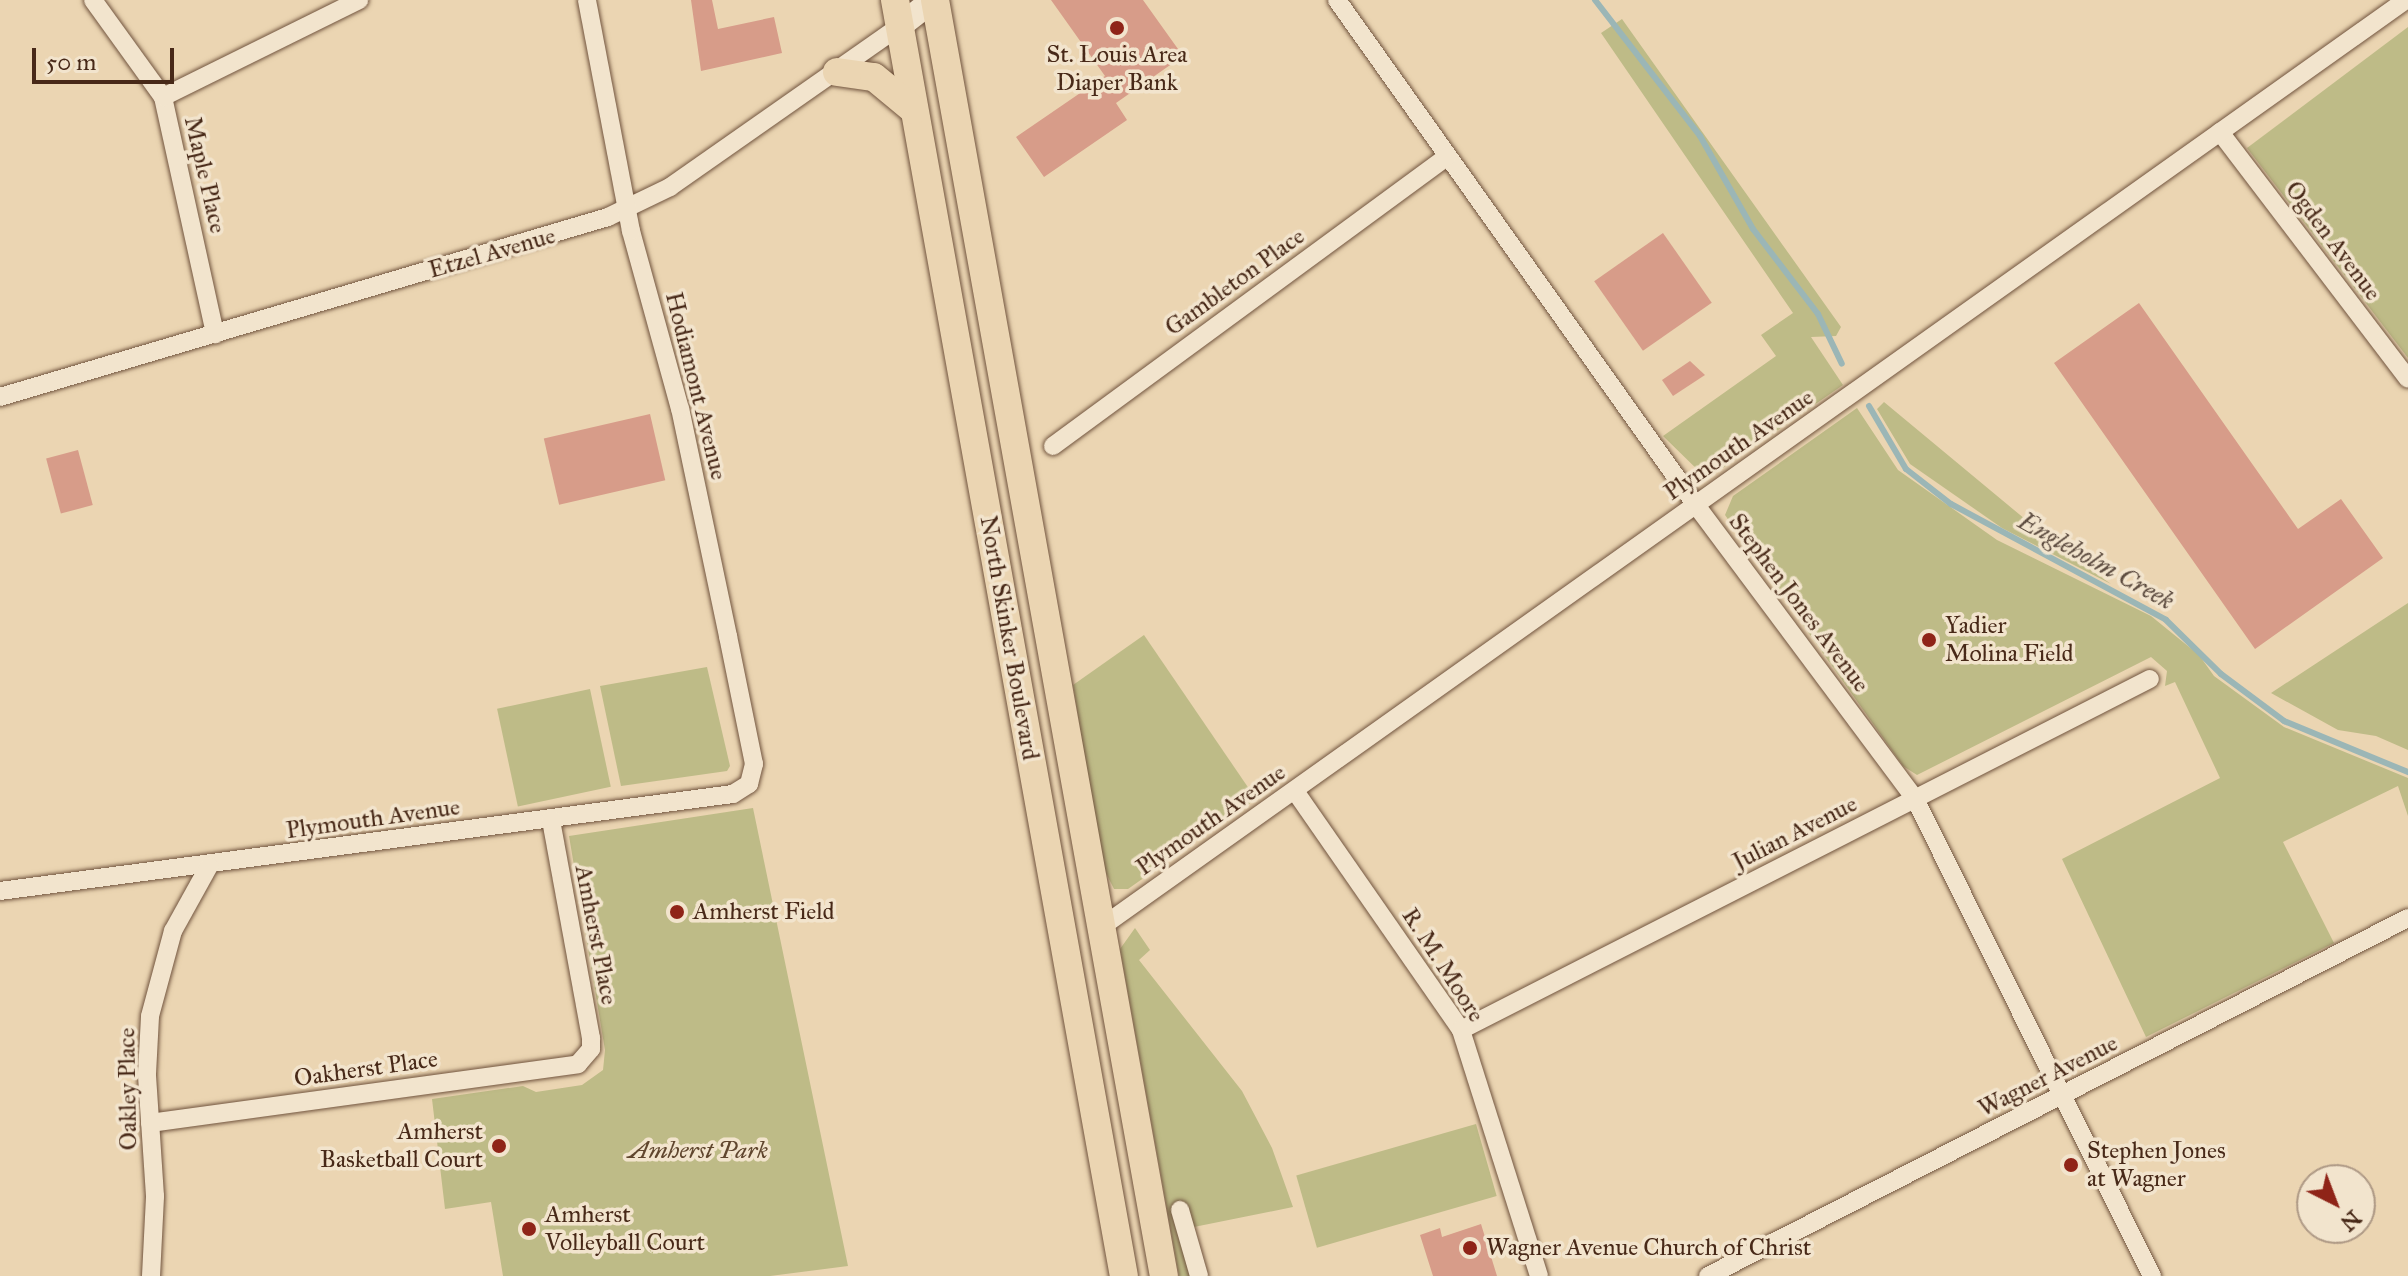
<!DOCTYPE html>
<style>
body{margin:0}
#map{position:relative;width:2408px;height:1276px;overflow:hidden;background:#ebd5b2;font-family:"IM FELL Great Primer",serif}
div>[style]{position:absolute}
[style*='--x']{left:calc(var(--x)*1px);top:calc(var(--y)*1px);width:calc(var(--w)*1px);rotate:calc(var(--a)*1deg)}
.green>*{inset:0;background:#bebb87;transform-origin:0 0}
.stream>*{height:6px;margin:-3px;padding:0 3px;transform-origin:3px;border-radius:3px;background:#9bb6b6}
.building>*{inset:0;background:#d79c89;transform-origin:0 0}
.roads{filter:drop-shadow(0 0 2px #71543e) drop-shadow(0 0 2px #71543e)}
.street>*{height:18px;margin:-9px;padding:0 9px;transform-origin:9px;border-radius:9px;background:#f2e4cd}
.secondary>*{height:24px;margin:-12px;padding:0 12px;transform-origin:12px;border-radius:12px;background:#f2e4cd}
.primary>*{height:28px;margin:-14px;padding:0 14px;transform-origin:14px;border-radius:14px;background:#ebd5b2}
.dots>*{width:22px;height:22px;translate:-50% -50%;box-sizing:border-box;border:4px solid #f2e4cd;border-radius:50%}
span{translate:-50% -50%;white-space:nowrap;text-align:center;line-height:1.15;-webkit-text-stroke:7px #f2e4cd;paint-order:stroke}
.poi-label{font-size:24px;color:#482918}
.left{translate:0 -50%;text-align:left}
.right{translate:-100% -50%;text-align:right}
.street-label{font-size:24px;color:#482918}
.park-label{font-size:24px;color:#60462e;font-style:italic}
.water-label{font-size:26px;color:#5d4c40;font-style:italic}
.north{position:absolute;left:2296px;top:1164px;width:80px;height:80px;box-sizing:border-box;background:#f2e4cd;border:2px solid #ae9985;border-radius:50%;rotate:138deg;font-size:22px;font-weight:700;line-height:32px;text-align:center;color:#482918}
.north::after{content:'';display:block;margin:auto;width:28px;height:36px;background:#8f2418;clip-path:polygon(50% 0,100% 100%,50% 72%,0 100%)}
.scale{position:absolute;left:32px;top:48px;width:142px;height:36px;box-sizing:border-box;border:4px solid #482918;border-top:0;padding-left:10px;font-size:24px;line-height:28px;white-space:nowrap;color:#482918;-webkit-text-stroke:6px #f2e4cd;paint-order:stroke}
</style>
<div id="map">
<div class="green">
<div style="clip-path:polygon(1622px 19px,1841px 327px,1836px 336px,1811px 337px,1843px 385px,1707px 479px,1663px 436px,1776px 356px,1761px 335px,1793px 313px,1601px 33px)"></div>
<div style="clip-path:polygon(2408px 27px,2408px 358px,2247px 148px)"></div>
<div style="clip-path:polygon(1884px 402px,2061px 549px,2111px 584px,2002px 528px,1910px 464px,1877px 409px)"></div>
<div style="clip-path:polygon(1857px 408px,1898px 470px,1997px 540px,2151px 616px,2199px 655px,2214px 676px,2284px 727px,2408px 778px,2408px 816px,2398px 786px,2283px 842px,2334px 943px,2146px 1037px,2062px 859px,2220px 778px,2175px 682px,2165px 686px,2167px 671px,2151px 657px,1917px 775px,1903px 766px,1725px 515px,1733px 496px)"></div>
<div style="clip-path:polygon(2408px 603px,2408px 750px,2376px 736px,2338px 730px,2271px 693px)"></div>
<div style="clip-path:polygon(1144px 635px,1256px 799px,1128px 889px,1114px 889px,1102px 865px,1073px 685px)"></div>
<div style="clip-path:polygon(707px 667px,730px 766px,727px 771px,621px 786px,600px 686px)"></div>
<div style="left:590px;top:689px;width:100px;height:95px;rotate:78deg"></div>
<div style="clip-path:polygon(753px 808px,848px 1266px,770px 1276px,503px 1276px,491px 1202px,445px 1209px,432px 1099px,523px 1086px,536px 1092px,582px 1085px,603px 1070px,605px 1050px,569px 836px)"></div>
<div style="clip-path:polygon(1135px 928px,1150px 950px,1139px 960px,1242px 1091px,1272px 1148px,1293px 1207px,1179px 1230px,1191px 1276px,1179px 1276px,1120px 949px)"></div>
<div style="left:1476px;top:1124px;width:75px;height:187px;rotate:74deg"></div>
</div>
<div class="stream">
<div style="--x:1595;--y:0;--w:172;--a:52.3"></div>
<div style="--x:1700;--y:136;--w:107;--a:60.3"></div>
<div style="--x:1753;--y:229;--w:107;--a:52.6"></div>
<div style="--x:1818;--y:314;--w:55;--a:64.4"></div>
<div style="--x:1869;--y:406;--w:73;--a:59.6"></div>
<div style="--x:1906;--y:469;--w:57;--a:37.9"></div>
<div style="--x:1951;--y:504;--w:244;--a:28.3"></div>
<div style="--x:2166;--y:620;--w:77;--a:44.5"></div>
<div style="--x:2221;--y:674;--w:79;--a:36.7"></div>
<div style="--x:2284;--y:721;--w:134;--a:22.4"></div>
</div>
<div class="building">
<div style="clip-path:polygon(691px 0,712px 0,718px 29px,774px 17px,782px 53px,701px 71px)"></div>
<div style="clip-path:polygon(1051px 0,1143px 0,1183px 56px,1116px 103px,1127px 120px,1044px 177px,1016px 137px,1105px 76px)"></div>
<div style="left:1663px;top:233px;width:85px;height:84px;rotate:55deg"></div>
<div style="clip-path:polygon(2139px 303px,2298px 529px,2341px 499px,2383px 558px,2255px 649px,2054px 363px)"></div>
<div style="clip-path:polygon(1690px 361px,1705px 375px,1673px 396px,1662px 380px)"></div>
<div style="left:650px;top:414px;width:68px;height:109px;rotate:77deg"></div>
<div style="left:78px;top:450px;width:57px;height:33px;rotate:75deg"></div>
<div style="clip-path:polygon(1481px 1224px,1497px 1276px,1433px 1276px,1420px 1235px,1440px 1228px,1442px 1237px)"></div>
</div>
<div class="roads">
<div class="street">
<div style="--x:93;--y:0;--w:120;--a:54.2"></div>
<div style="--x:163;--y:97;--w:243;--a:77.6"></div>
<div style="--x:1337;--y:0;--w:620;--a:54.59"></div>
<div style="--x:1696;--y:505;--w:367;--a:53.3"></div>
<div style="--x:1915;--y:799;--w:533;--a:63.58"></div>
<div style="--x:163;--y:97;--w:219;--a:-26.3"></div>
<div style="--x:2220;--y:132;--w:310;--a:52.7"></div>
<div style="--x:0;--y:397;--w:634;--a:-16.49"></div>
<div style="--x:608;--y:217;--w:69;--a:-25.8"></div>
<div style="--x:670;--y:187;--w:281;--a:-35"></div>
<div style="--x:1053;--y:446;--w:489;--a:-36.3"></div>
<div style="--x:1295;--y:791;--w:291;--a:55.2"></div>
<div style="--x:1461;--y:1030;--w:258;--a:72.4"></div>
<div style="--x:0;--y:891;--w:739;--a:-7.54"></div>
<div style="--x:733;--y:794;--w:19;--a:-32"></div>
<div style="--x:749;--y:784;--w:21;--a:-76"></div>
<div style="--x:754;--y:764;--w:131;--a:-101.5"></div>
<div style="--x:728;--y:636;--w:232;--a:-101.9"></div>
<div style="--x:680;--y:409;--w:185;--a:-105.4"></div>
<div style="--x:631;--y:231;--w:235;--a:-100.8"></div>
<div style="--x:1100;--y:928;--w:1602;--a:-35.4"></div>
<div style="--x:1461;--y:1030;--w:773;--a:-27"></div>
<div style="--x:150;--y:1123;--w:432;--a:-7.8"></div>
<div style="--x:578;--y:1064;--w:20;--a:-49"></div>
<div style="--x:591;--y:1049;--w:11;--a:-90"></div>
<div style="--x:591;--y:1038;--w:223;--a:-100.4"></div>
<div style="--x:1180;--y:1210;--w:69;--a:73.9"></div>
<div style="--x:151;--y:1276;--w:80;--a:-87.1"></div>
<div style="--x:155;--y:1196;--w:122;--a:-93.8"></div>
<div style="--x:147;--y:1074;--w:58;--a:-87"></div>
<div style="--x:150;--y:1016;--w:88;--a:-74.9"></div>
<div style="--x:173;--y:931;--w:74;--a:-61"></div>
<div style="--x:1708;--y:1276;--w:786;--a:-27.09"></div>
</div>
<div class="secondary">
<div style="--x:900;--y:26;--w:42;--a:-38.2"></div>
</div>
<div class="primary">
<div style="--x:895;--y:0;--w:1296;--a:79.83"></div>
<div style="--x:935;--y:0;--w:1296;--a:79.83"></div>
<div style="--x:837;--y:72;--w:37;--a:8"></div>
<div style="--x:874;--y:77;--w:52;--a:39.5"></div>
</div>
</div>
<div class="dots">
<div style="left:1117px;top:28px;background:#8f2418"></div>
<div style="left:1929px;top:640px;background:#8f2418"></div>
<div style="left:677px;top:912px;background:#8f2418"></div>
<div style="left:499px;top:1146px;background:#8f2418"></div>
<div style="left:2071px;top:1165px;background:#8f2418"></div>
<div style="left:529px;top:1229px;background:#8f2418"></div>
<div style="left:1470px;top:1248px;background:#8f2418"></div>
</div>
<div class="poi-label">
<span style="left:1117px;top:69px">St. Louis Area<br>Diaper Bank</span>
<span class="left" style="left:1945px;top:640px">Yadier<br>Molina Field</span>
<span class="left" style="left:693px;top:912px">Amherst Field</span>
<span class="right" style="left:483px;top:1146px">Amherst<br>Basketball Court</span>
<span class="left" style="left:2087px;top:1165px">Stephen Jones<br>at Wagner</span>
<span class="left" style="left:545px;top:1229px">Amherst<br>Volleyball Court</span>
<span class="left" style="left:1486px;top:1248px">Wagner Avenue Church of Christ</span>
</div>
<div class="street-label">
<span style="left:205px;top:175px;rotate:77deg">Maple Place</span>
<span style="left:2333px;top:241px;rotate:53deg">Ogden Avenue</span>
<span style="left:492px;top:253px;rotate:-16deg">Etzel Avenue</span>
<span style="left:1235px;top:282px;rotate:-36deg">Gambleton Place</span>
<span style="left:696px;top:386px;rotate:76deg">Hodiamont Avenue</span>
<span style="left:1739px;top:445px;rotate:-35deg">Plymouth Avenue</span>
<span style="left:1799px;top:603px;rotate:53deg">Stephen Jones Avenue</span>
<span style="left:1009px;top:638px;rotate:80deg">North Skinker Boulevard</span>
<span style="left:373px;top:819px;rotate:-8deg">Plymouth Avenue</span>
<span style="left:1211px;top:820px;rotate:-35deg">Plymouth Avenue</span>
<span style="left:1795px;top:833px;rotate:-27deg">Julian Avenue</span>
<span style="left:596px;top:935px;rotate:79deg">Amherst Place</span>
<span style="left:1443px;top:965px;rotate:57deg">R. M. Moore</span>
<span style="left:366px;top:1069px;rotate:-8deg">Oakherst Place</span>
<span style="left:2048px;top:1076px;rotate:-27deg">Wagner Avenue</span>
<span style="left:128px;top:1089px;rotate:-91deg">Oakley Place</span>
</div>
<div class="park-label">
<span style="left:698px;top:1151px">Amherst Park</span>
</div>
<div class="water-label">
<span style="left:2096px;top:561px;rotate:29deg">Engleholm Creek</span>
</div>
<div class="north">N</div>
<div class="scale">50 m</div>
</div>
